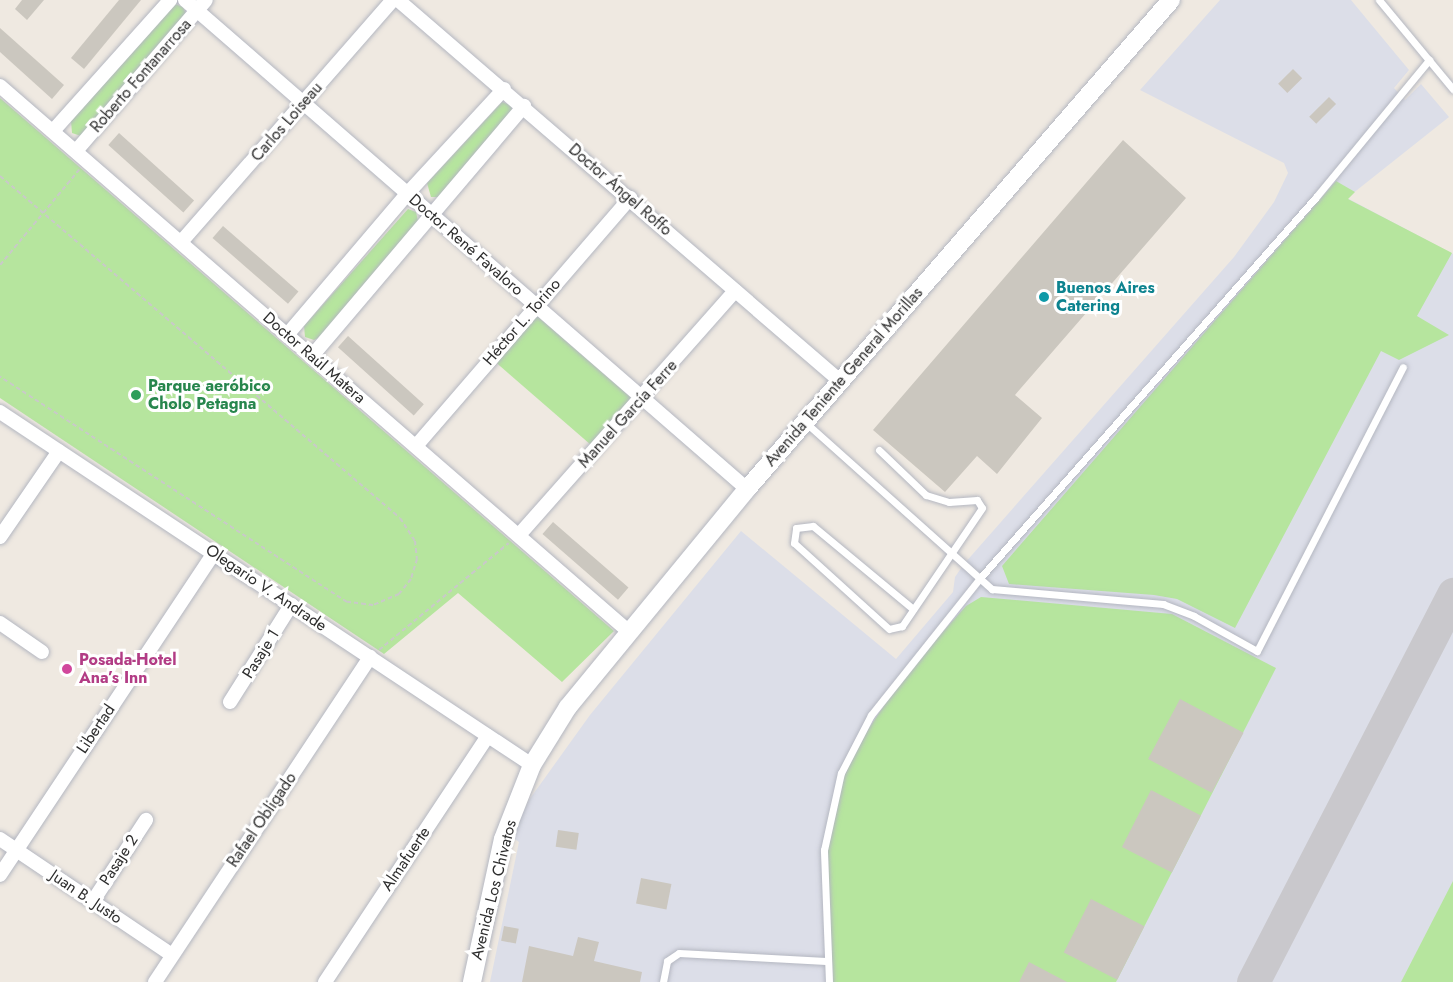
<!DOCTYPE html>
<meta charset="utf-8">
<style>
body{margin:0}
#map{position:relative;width:1453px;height:982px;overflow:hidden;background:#efe9e1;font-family:Jost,sans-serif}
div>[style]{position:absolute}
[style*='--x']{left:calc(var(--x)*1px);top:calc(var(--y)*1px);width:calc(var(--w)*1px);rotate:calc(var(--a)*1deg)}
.airport>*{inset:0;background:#dcdee8}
.green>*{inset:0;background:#b6e59e;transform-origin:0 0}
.taxiway>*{height:33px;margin:-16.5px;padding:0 16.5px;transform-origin:16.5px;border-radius:16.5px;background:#c9c8cc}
.building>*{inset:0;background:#cbc7bf;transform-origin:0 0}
.path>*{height:2px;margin-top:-1px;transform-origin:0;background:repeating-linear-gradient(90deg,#c9c9c9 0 4.5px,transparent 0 7.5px)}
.roads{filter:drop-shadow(0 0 2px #b4b7c1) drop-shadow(0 0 2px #b4b7c1)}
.service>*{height:7px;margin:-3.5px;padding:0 3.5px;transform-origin:3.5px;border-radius:3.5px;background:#fff}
.minor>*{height:14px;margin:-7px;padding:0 7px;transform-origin:7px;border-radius:7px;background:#fff}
.secondary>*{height:18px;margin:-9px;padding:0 9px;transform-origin:9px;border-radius:9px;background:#fff}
.dots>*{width:16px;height:16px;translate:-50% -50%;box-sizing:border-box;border:3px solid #fff;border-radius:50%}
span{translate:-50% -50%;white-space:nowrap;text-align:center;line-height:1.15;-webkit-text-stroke:6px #fff;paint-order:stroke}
.street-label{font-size:16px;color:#2e2e2e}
.culture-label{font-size:16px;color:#0d838f;font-weight:700}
.left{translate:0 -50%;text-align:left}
.leisure-label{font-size:16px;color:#27864d;font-weight:700}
.hotel-label{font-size:16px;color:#b23c85;font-weight:700}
</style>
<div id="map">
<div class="airport">
<div style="clip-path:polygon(1220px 0,1351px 0,1409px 70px,1394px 88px,1405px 100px,1421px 84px,1449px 117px,1347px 198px,1453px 254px,1453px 982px,490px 982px,519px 842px,512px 837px,529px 800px,590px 715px,741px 531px,896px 659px,953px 592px,955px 577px,964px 564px,1234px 257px,1274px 202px,1288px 173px,1284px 163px,1140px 90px)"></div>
</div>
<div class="green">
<div style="clip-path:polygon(175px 4px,183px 7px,186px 14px,81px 136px,72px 133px,71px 121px)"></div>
<div style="clip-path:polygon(0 98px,614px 631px,562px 682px,458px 593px,384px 654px,0 398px)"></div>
<div style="clip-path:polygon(502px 102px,510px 105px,513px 111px,438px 197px,431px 197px,427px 183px)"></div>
<div style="clip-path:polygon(1336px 181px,1355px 192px,1348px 199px,1452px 253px,1417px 316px,1449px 335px,1399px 360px,1381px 351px,1235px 628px,1177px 599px,1154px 595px,1009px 584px,1002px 566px)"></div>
<div style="clip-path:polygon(408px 209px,416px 212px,418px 221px,320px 337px,314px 340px,305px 337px,304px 326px)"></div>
<div style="left:537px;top:316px;width:127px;height:62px;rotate:41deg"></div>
<div style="clip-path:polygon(981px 597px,1172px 614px,1276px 668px,1116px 982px,833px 982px,827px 852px,843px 779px,858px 745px,904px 675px,966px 606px)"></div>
<div style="clip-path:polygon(1453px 881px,1453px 982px,1401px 982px)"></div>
</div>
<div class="taxiway">
<div style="--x:1253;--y:982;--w:437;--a:-62.7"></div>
</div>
<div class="building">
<div style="clip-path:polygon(22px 0,44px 0,27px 20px,15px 9px)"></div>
<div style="clip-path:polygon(119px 0,141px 0,84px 69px,71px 58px)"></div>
<div style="clip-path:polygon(0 28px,64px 85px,52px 99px,0 52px)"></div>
<div style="left:1293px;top:69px;width:13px;height:21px;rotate:45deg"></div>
<div style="left:1329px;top:97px;width:10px;height:28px;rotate:45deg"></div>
<div style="left:119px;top:133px;width:101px;height:16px;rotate:42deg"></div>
<div style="clip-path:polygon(1123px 140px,1186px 198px,1015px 395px,1042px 418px,997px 474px,977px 456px,945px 492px,873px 430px)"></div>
<div style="left:223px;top:226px;width:100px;height:16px;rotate:41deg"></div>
<div style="left:348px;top:336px;width:102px;height:15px;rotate:42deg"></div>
<div style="left:553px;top:522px;width:100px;height:16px;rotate:41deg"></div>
<div style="left:1180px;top:699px;width:72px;height:68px;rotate:28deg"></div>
<div style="left:1151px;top:790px;width:56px;height:64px;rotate:27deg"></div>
<div style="left:558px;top:830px;width:21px;height:17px;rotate:8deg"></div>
<div style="left:641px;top:878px;width:31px;height:26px;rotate:11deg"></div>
<div style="left:1091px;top:899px;width:60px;height:60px;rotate:27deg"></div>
<div style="left:504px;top:926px;width:15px;height:15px;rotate:11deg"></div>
<div style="clip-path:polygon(578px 937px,599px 942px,594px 961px,642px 972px,640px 982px,522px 982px,529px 946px,573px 956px)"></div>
<div style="clip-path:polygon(1029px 962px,1067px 982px,1019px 982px)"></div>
</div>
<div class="path">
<div style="--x:0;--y:176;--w:526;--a:40.53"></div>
<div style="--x:400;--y:518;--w:27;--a:57"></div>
<div style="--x:415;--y:541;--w:18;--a:84"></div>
<div style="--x:417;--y:559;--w:21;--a:107"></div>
<div style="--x:411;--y:579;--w:19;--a:129"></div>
<div style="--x:399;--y:594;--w:28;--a:157"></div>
<div style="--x:373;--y:605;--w:26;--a:-173"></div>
<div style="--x:347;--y:602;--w:414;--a:-147"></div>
<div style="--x:0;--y:265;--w:124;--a:-50.3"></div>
<div style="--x:379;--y:650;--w:168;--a:-39.5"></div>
</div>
<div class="roads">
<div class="service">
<div style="--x:1379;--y:0;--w:116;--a:50.3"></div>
<div style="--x:805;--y:422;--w:251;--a:41.8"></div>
<div style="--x:992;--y:589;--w:172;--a:5"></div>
<div style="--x:1163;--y:604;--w:33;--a:21"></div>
<div style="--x:1194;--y:616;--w:72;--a:29.1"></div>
<div style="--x:1257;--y:651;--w:319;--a:-62.8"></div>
<div style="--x:879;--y:450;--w:65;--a:43.8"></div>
<div style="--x:926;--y:495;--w:24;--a:17"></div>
<div style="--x:949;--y:502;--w:28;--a:-4"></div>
<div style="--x:977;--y:500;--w:9;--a:58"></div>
<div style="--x:982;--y:508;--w:143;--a:124.1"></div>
<div style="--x:902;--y:626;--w:13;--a:167"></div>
<div style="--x:889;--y:629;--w:128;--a:-137.8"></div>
<div style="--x:794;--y:543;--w:15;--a:-82"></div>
<div style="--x:796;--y:528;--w:17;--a:-7"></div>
<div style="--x:813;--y:526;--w:130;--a:39.7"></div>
<div style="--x:663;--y:982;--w:21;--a:-79"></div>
<div style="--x:667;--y:961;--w:14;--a:-34"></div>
<div style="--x:679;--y:953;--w:147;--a:3.1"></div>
<div style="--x:829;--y:982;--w:132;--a:-92.2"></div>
<div style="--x:824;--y:850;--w:79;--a:-77.6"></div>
<div style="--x:841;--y:773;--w:65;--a:-62.7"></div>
<div style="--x:871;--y:715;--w:175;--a:-51.5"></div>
<div style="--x:980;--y:578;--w:508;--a:-48.59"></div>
<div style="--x:1316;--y:197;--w:178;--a:-50.5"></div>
</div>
<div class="minor">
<div style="--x:185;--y:0;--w:745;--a:41.03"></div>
<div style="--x:398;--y:0;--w:584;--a:40.76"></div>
<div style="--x:0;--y:86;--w:832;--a:40.95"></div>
<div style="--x:53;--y:131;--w:176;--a:-48.2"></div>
<div style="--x:76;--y:151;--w:199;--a:-49.3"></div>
<div style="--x:181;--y:242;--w:322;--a:-48.8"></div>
<div style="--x:287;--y:335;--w:185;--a:-49.6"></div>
<div style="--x:407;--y:194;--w:143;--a:-47.3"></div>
<div style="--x:312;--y:356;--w:328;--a:-49.7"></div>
<div style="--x:0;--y:412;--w:638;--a:33.57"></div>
<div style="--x:416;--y:446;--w:328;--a:-49.2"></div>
<div style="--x:519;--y:535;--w:326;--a:-48.5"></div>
<div style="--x:0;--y:537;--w:104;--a:-55.5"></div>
<div style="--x:0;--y:623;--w:51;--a:34.6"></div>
<div style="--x:230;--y:702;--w:115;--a:-57.8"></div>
<div style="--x:0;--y:839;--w:207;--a:34"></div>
<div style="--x:0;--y:875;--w:387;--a:-56.4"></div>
<div style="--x:93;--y:901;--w:97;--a:-56.8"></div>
<div style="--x:155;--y:982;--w:390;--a:-56.5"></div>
<div style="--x:325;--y:982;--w:295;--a:-56.5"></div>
</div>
<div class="secondary">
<div style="--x:472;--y:982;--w:146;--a:-77.8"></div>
<div style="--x:503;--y:839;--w:79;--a:-68.6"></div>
<div style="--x:532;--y:765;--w:68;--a:-58.2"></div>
<div style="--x:568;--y:707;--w:282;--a:-50.6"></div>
<div style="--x:747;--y:489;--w:647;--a:-49.07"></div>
</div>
</div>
<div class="dots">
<div style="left:1044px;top:297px;background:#0f9aa8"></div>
<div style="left:136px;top:395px;background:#2e9e5b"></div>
<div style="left:67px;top:669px;background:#d1479c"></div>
</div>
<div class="street-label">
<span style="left:141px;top:76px;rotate:-49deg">Roberto Fontanarrosa</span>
<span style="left:287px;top:122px;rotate:-49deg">Carlos Loiseau</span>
<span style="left:620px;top:190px;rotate:41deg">Doctor Ángel Roffo</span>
<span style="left:466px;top:245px;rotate:41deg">Doctor René Favaloro</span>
<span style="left:522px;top:322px;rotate:-49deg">Héctor L. Torino</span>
<span style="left:314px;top:358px;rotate:41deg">Doctor Raúl Matera</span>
<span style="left:844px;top:377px;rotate:-49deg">Avenida Teniente General Morillas</span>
<span style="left:628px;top:414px;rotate:-48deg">Manuel García Ferre</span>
<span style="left:266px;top:588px;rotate:34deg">Olegario V. Andrade</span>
<span style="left:261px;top:654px;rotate:-58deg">Pasaje 1</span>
<span style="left:96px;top:729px;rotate:-56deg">Libertad</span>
<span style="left:262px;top:820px;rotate:-56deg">Rafael Obligado</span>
<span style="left:406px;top:859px;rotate:-56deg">Almafuerte</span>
<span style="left:119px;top:860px;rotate:-57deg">Pasaje 2</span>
<span style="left:494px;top:890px;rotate:-76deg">Avenida Los Chivatos</span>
<span style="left:86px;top:897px;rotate:34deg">Juan B. Justo</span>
</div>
<div class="culture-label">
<span class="left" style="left:1056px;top:297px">Buenos Aires<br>Catering</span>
</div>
<div class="leisure-label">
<span class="left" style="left:148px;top:395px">Parque aeróbico<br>Cholo Petagna</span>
</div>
<div class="hotel-label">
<span class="left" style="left:79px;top:669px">Posada-Hotel<br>Ana’s Inn</span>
</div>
</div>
